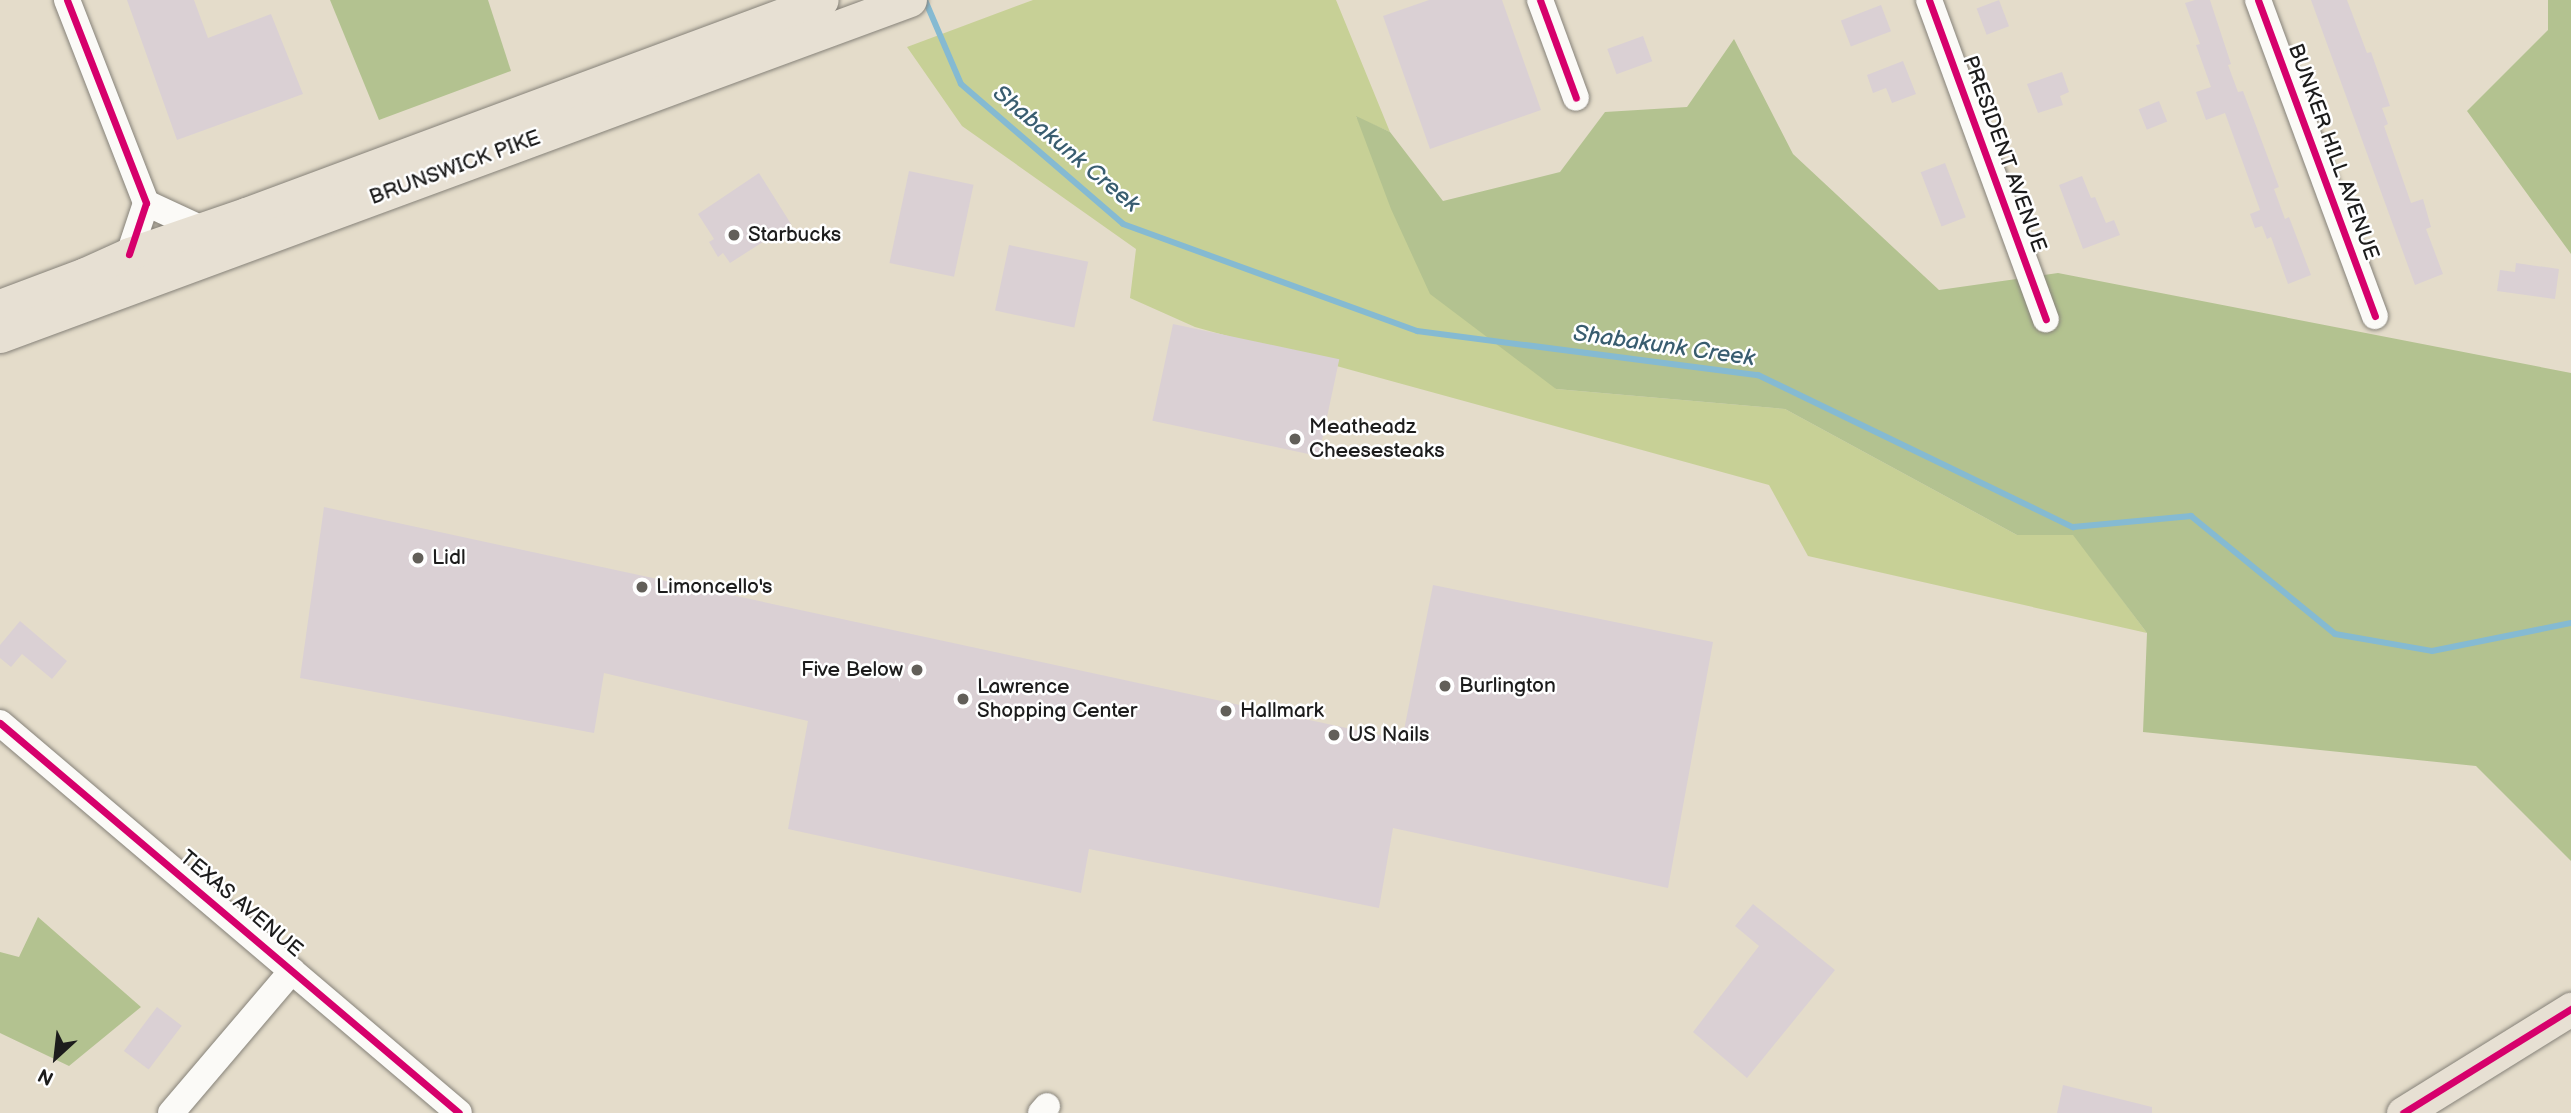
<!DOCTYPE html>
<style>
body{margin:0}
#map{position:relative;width:2571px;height:1113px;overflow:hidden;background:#e4dcca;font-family:"Balsamiq Sans",sans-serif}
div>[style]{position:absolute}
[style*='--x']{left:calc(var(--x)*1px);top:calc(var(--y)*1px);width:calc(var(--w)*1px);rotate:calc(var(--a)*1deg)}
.green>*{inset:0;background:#c7d096}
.forest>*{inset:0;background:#b3c290}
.stream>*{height:6px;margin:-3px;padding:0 3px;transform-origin:3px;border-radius:3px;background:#85bad2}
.building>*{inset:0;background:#dad0d4;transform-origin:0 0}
.roads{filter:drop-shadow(0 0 2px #868279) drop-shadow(0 0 2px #868279)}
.minor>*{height:26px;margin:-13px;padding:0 13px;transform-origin:13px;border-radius:13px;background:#fbfaf7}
.major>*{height:33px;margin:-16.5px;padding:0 16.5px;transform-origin:16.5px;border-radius:16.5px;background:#e7e0d3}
.cycleway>*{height:7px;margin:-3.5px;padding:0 3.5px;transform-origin:3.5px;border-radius:3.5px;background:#d6006c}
.dots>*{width:19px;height:19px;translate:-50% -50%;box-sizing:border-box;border:4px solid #fff;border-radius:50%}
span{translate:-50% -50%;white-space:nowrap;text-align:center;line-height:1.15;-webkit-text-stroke:5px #fff;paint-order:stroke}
.street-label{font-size:21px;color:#1c1c1c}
.poi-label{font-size:21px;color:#1c1c1c}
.left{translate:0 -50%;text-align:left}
.right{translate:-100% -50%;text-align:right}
.water-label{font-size:23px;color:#395d70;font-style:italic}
.north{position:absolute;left:21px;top:1022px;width:70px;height:70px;-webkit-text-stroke:5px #fff;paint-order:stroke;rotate:207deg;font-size:19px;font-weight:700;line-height:28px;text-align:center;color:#1c1c1c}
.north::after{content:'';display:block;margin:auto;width:24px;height:32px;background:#1c1c1c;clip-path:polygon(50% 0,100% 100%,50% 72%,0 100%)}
</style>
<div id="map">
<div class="green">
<div style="clip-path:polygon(1033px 0,1336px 0,1390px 132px,1356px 117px,1556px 389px,1785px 409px,2017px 535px,2074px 535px,2147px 633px,1808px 556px,1769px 485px,1195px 327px,1130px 298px,1136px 249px,962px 126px,907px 47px)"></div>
</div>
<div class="forest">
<div style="clip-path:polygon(330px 0,488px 0,511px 71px,379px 120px)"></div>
<div style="clip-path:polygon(2548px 0,2571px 0,2571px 254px,2467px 111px,2548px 30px)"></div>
<div style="clip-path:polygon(1734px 39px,1793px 154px,1939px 290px,2058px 273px,2571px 373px,2571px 861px,2476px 766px,2143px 732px,2147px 633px,2073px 535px,2017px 535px,1785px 409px,1556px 389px,1430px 294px,1391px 209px,1356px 116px,1390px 132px,1443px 201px,1560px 172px,1605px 112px,1687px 107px)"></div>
<div style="clip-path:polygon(38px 917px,141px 1007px,69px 1066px,0 1033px,0 952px,19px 957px)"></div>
</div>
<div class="stream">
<div style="--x:925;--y:0;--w:91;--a:66.8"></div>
<div style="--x:961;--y:84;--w:214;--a:40.8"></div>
<div style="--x:1123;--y:224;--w:313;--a:20"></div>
<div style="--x:1417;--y:331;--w:344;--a:7.4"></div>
<div style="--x:1758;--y:375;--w:350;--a:25.8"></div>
<div style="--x:2073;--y:527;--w:119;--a:-5.3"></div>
<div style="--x:2191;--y:516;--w:186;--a:39.3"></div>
<div style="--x:2335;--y:634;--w:98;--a:9.9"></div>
<div style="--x:2432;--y:651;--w:142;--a:-11.4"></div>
</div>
<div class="building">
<div style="clip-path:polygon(127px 0,194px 0,208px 38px,271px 14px,303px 94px,177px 140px)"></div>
<div style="clip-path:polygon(1429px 0,1502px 0,1541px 110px,1430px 149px,1383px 16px)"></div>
<div style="left:1999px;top:0;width:28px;height:24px;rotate:69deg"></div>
<div style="clip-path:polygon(2195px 0,2210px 0,2231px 64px,2228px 65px,2238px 92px,2243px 91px,2279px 187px,2274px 189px,2285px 219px,2289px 217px,2311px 275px,2288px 284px,2271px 237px,2267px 239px,2262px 226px,2255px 228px,2250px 214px,2260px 210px,2225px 113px,2206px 120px,2196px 92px,2211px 87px,2196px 45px,2200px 44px,2185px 3px)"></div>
<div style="clip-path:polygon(2311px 0,2347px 0,2367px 53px,2371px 52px,2390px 106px,2382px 108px,2388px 124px,2384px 126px,2411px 203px,2423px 199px,2431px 227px,2426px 229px,2443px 274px,2415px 285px)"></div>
<div style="left:1881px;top:5px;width:28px;height:43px;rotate:69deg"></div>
<div style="left:1643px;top:36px;width:27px;height:38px;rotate:70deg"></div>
<div style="clip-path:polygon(1903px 61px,1916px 94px,1892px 103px,1886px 88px,1873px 93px,1867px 75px)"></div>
<div style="clip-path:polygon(2062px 72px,2069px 92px,2060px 96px,2063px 105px,2038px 113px,2027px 84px)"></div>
<div style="left:2159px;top:101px;width:22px;height:22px;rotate:68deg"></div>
<div style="left:1945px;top:163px;width:58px;height:26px;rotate:69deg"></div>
<div style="left:909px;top:171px;width:66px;height:94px;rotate:12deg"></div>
<div style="clip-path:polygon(759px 173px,791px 224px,730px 263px,723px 253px,718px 257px,709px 242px,714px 239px,698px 214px)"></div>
<div style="clip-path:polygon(2082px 176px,2091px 198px,2095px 197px,2106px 223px,2114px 220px,2120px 235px,2083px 249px,2059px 185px)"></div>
<div style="left:1009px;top:245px;width:81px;height:67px;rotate:12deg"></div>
<div style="clip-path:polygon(2516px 263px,2559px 269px,2555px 299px,2497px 291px,2500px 270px,2515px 272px)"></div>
<div style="left:1173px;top:324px;width:170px;height:99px;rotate:12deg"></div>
<div style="clip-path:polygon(324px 507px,1402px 740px,1433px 585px,1713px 642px,1668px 888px,1393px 828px,1379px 908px,1089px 849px,1081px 893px,788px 829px,808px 721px,604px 673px,594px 733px,300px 678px)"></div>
<div style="clip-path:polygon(20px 621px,67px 661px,52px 679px,22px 654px,11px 667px,0 658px,0 645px)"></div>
<div style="clip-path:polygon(1753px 904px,1835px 970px,1747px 1078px,1693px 1032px,1759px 946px,1735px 926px)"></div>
<div style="left:157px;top:1007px;width:31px;height:55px;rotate:37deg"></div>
<div style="clip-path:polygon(2063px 1085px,2152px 1107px,2152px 1113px,2057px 1113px)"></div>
</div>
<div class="roads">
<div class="minor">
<div style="--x:67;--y:0;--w:218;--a:68.7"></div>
<div style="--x:146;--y:203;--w:54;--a:108.4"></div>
<div style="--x:1540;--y:0;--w:104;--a:69.8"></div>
<div style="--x:1929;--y:0;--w:340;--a:69.9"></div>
<div style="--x:2258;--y:0;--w:337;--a:69.7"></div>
<div style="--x:146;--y:203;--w:62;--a:24.9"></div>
<div style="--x:0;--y:723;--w:602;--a:40.35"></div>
<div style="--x:171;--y:1113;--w:187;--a:-49.6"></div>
<div style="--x:1041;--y:1113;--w:9;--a:-49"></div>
</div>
<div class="major">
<div style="--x:0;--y:306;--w:91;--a:-20.6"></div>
<div style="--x:85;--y:274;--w:48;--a:-24.4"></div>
<div style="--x:129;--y:254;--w:124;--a:-18.9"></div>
<div style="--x:246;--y:214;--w:614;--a:-20.38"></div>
<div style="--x:0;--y:336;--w:970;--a:-20.27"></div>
<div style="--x:2403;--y:1113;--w:198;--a:-31.8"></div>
</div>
</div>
<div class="cycleway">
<div style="--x:67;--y:0;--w:218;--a:68.7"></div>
<div style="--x:146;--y:203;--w:54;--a:108.4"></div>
<div style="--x:1540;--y:0;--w:104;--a:69.8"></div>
<div style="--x:1929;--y:0;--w:340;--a:69.9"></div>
<div style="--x:2258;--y:0;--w:337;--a:69.7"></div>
<div style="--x:0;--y:723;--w:602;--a:40.35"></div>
<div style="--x:2403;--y:1113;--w:198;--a:-31.8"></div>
</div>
<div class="dots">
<div style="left:734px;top:235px;background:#625f59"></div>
<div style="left:1295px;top:439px;background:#625f59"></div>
<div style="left:418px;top:558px;background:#625f59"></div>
<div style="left:642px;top:587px;background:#625f59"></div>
<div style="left:917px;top:670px;background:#625f59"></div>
<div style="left:1445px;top:686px;background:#625f59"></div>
<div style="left:963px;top:699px;background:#625f59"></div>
<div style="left:1226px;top:711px;background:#625f59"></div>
<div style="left:1334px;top:735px;background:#625f59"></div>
</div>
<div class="street-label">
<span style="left:2333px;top:152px;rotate:70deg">BUNKER HILL AVENUE</span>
<span style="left:2004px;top:154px;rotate:70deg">PRESIDENT AVENUE</span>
<span style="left:455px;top:168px;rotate:-20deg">BRUNSWICK PIKE</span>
<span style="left:241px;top:904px;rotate:40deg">TEXAS AVENUE</span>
</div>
<div class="poi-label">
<span class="left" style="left:748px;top:235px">Starbucks</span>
<span class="left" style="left:1309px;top:439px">Meatheadz<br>Cheesesteaks</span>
<span class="left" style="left:432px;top:558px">Lidl</span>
<span class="left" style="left:656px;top:587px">Limoncello's</span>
<span class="right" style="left:903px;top:670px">Five Below</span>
<span class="left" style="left:1459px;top:686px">Burlington</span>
<span class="left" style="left:977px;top:699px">Lawrence<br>Shopping Center</span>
<span class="left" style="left:1240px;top:711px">Hallmark</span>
<span class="left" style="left:1348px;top:735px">US Nails</span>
</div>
<div class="water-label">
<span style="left:1066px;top:149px;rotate:40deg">Shabakunk Creek</span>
<span style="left:1664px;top:346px;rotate:8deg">Shabakunk Creek</span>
</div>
<div class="north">N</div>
</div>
